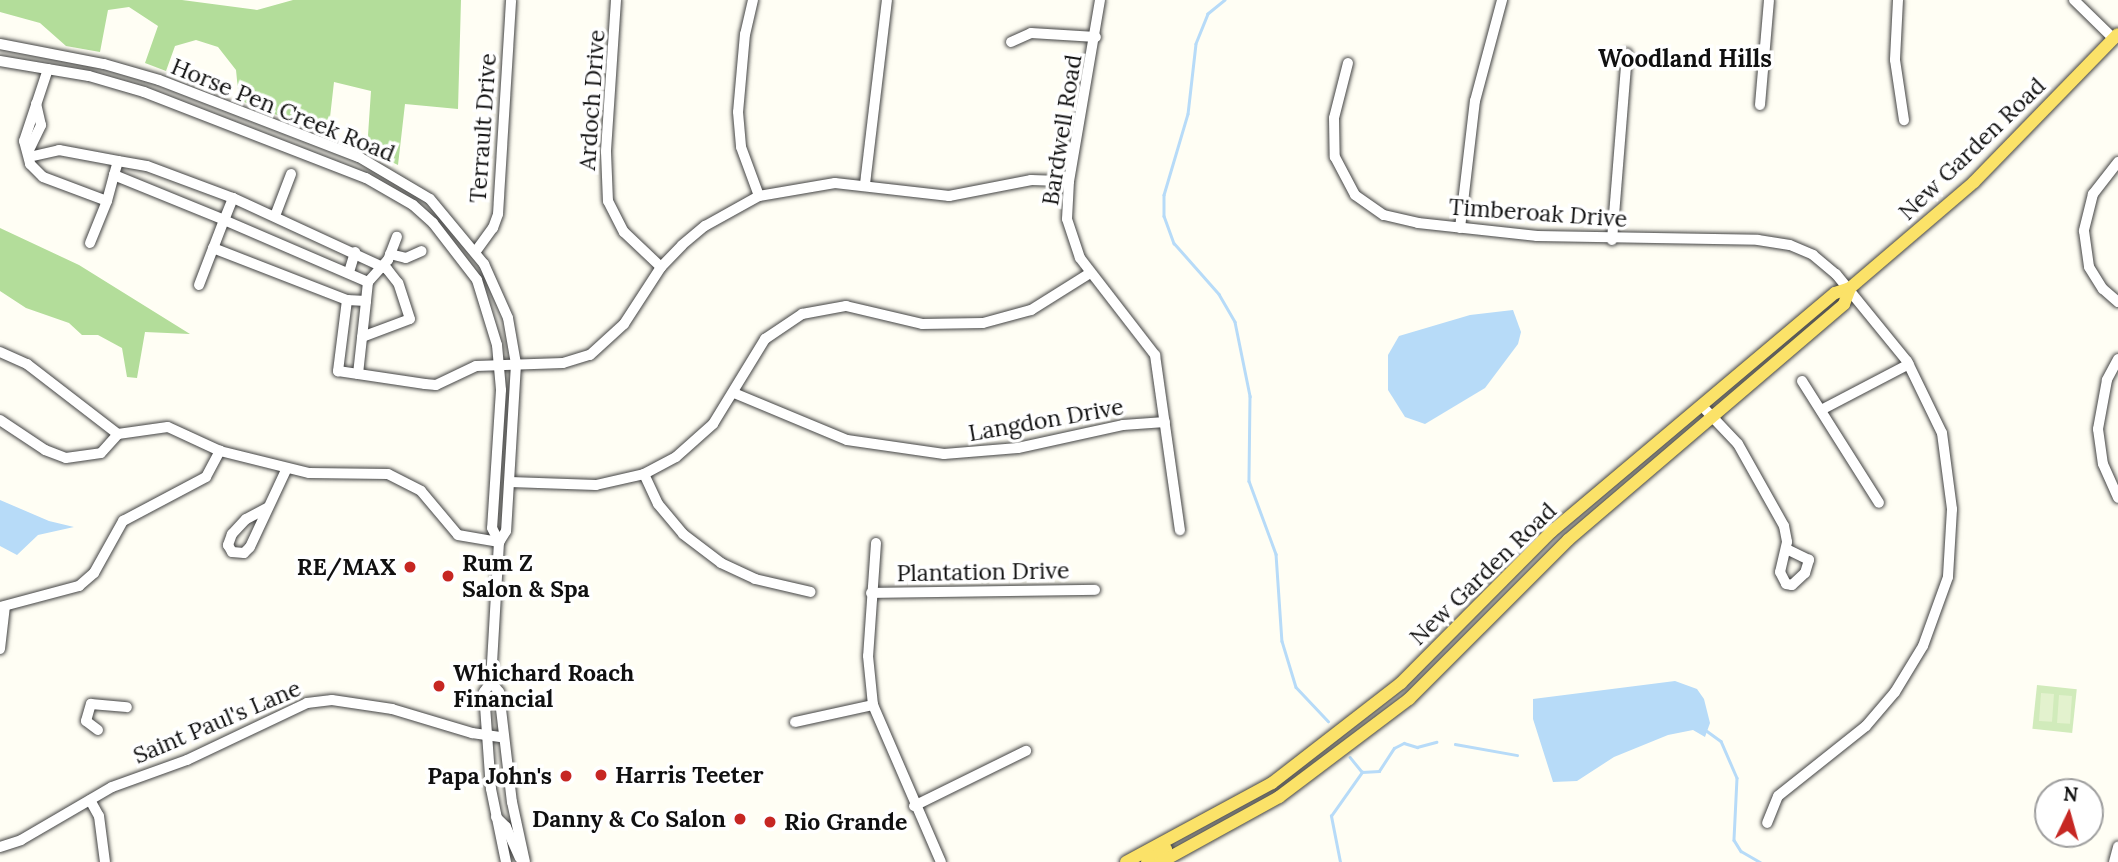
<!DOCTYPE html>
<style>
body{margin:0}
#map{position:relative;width:2118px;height:862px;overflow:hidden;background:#fffef4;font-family:Lora,serif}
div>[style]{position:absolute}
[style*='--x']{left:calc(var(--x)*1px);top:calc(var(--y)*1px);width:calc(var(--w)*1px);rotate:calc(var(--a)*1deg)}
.green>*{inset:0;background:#d1ebbb;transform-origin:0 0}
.forest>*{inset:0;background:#b3dd9a}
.pitch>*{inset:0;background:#e3f2ce;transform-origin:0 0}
.water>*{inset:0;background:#b7dbf8}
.stream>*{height:2.5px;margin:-1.25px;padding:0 1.25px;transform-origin:1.25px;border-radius:1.25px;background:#b7dbf8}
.roads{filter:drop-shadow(0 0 2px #434343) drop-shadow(0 0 2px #434343)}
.minor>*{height:10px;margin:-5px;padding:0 5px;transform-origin:5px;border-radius:5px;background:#fff}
.major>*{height:12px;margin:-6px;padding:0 6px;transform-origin:6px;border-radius:6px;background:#fbe268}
.dots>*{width:19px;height:19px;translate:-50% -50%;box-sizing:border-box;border:4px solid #fff;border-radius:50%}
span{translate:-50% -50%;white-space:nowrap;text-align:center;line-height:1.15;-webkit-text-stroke:7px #fff;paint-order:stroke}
.street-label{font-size:23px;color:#101010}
.poi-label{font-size:23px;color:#101010;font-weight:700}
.left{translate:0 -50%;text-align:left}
.right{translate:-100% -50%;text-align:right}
.neighbourhood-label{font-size:24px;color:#101010;font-weight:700}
.north{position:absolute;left:2034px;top:778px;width:70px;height:70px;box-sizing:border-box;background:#fff;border:2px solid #9f9f9f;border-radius:50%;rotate:5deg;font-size:19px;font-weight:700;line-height:28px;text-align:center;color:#101010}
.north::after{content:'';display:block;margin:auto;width:24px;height:32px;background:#c62723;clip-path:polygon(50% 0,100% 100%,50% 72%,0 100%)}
</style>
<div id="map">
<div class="green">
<div style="left:2037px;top:685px;width:40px;height:44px;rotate:6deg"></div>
</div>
<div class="forest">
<div style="clip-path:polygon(0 0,182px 0,257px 10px,293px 0,461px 0,458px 109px,405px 104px,398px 165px,367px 150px,371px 91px,334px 82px,328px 135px,239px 100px,236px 70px,218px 47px,196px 40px,175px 46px,166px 71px,145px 63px,158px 26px,129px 7px,108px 10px,100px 52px,66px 46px,40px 23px,0 12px)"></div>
<div style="clip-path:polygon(0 228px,79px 265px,190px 334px,145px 332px,137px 378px,127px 377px,122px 348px,98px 335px,82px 335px,69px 323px,26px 308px,0 291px)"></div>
</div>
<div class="pitch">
<div style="left:2041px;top:693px;width:13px;height:28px;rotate:4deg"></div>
<div style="left:2059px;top:695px;width:13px;height:28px;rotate:4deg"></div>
</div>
<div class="water">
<div style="clip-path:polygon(1513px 310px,1521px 332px,1518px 344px,1485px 388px,1425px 424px,1405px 417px,1388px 390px,1388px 355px,1399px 336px,1470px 315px)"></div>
<div style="clip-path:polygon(0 500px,49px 521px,74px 527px,38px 535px,17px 555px,0 546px)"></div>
<div style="clip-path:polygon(1675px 681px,1697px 689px,1704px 699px,1710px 723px,1705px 737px,1693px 730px,1668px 735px,1614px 757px,1577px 781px,1553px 782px,1533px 719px,1533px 699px)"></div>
</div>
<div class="stream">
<div style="--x:1225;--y:0;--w:22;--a:141"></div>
<div style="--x:1208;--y:14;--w:32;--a:112"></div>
<div style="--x:1196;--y:44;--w:70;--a:96.5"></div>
<div style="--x:1188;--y:114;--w:84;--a:106.5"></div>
<div style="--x:1164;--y:195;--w:21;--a:90"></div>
<div style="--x:1164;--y:216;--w:29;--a:70"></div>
<div style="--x:1174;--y:243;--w:68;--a:48.6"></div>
<div style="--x:1219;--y:294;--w:32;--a:60"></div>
<div style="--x:1235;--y:322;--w:76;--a:78.5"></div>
<div style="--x:1250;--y:396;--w:85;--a:90.7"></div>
<div style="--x:1249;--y:481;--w:78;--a:69.7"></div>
<div style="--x:1276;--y:554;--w:87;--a:86.1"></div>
<div style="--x:1282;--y:641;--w:48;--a:73.1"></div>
<div style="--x:1296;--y:687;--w:47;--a:46.7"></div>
<div style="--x:1707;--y:731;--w:17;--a:36"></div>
<div style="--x:1721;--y:741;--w:40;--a:66.6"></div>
<div style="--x:1737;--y:778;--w:62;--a:92.8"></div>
<div style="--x:1734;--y:840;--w:13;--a:58"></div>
<div style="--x:1741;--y:851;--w:22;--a:30"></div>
<div style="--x:1455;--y:744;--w:63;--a:10.1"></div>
<div style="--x:1350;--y:757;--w:19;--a:51"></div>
<div style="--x:1362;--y:772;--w:17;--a:-3"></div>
<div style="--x:1379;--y:771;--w:27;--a:-57"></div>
<div style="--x:1394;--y:748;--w:11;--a:-27"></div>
<div style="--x:1404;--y:743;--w:14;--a:17"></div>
<div style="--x:1417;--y:747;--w:20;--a:-15"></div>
<div style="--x:1340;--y:862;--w:47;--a:-101.1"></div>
<div style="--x:1331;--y:816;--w:54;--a:-54.8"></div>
</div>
<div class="roads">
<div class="minor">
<div style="--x:616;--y:0;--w:152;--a:93.8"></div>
<div style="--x:606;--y:152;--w:49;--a:87.7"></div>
<div style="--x:608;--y:201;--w:35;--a:63"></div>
<div style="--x:624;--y:232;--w:51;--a:43.4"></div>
<div style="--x:753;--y:0;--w:35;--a:103"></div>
<div style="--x:745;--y:34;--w:78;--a:95.1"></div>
<div style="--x:738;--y:112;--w:35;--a:85"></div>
<div style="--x:741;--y:147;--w:52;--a:69.8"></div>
<div style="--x:1100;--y:0;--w:184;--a:99.7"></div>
<div style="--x:1069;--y:181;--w:38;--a:93"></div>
<div style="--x:1067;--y:219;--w:41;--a:71.6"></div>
<div style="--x:1080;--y:258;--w:123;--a:52.3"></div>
<div style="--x:1155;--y:355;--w:177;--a:81.9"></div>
<div style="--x:1898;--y:0;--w:60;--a:92.9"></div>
<div style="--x:1895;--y:60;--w:61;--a:81.5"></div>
<div style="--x:2074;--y:0;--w:56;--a:44.3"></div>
<div style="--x:1011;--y:42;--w:22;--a:-24"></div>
<div style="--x:1031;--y:33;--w:65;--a:3.5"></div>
<div style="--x:0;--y:44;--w:106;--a:10.9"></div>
<div style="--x:104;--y:64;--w:57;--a:16.2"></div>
<div style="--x:159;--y:80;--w:214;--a:21.1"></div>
<div style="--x:359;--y:157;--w:82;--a:30.6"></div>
<div style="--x:430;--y:199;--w:85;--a:50.3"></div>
<div style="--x:484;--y:264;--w:59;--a:66"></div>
<div style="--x:508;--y:318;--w:47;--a:80.1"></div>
<div style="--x:516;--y:364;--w:167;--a:93.4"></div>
<div style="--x:506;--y:531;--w:13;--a:122"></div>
<div style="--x:499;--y:542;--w:140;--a:93.3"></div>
<div style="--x:491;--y:682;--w:12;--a:125"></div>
<div style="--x:484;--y:692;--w:97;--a:85.9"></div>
<div style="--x:491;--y:789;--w:75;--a:78.4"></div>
<div style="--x:0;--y:61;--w:90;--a:9.6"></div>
<div style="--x:89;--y:76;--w:57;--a:16.2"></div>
<div style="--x:144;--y:92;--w:238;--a:21.2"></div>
<div style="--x:366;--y:178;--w:54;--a:29.9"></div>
<div style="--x:413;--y:205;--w:27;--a:42"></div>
<div style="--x:433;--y:223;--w:72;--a:52.3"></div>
<div style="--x:477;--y:280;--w:68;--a:72.9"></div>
<div style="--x:497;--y:345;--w:45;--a:84.9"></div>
<div style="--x:501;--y:390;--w:138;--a:93.7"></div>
<div style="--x:492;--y:528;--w:16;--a:63"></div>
<div style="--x:1348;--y:63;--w:57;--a:104.3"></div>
<div style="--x:1334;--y:118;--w:39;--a:89"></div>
<div style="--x:1335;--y:157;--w:43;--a:62.2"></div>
<div style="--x:1355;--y:195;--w:35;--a:35"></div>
<div style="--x:1384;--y:215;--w:35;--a:13"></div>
<div style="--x:1418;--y:223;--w:120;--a:6.2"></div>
<div style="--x:1537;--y:236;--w:221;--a:1"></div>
<div style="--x:1758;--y:240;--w:32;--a:9"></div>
<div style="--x:1790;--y:245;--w:25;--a:23"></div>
<div style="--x:1813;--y:255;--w:30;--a:40"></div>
<div style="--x:1836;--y:274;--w:112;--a:50.8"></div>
<div style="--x:1907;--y:361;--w:80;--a:64.1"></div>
<div style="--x:1942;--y:433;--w:77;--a:82.5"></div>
<div style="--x:1952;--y:509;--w:68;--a:93.4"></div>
<div style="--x:1948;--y:577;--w:73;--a:109.9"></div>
<div style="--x:1923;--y:646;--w:54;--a:121.3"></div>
<div style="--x:1895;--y:692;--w:45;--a:130.5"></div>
<div style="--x:1866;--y:726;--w:112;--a:141.5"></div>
<div style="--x:1778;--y:796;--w:29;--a:112"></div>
<div style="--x:48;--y:69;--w:76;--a:108.4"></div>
<div style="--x:24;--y:141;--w:24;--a:75"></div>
<div style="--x:30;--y:164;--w:18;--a:45"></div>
<div style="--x:43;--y:177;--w:68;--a:20.6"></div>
<div style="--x:107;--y:201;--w:27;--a:-75"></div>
<div style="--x:114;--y:175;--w:119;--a:22.2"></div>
<div style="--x:224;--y:220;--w:30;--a:111"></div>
<div style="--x:213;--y:248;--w:144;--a:21.2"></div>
<div style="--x:347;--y:300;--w:72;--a:97.2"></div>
<div style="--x:338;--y:371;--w:88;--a:8.5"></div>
<div style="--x:425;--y:384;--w:11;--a:5"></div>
<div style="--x:436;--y:385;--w:44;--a:-25.4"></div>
<div style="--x:476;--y:366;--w:87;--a:-2"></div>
<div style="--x:563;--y:363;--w:28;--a:-17"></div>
<div style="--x:590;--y:355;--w:46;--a:-42.4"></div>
<div style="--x:624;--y:324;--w:68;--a:-57"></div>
<div style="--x:661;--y:267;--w:30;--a:-46"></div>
<div style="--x:682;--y:245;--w:30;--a:-40"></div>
<div style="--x:705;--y:226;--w:62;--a:-29.1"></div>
<div style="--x:759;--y:196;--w:77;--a:-9.7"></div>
<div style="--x:835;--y:183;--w:115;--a:6.5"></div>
<div style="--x:949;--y:196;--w:84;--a:-11"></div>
<div style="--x:1031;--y:180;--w:38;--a:2"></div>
<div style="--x:1760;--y:105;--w:105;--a:-85.1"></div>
<div style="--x:28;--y:152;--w:30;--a:-64"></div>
<div style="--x:41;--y:125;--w:22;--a:-103"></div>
<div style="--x:29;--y:157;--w:31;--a:-13"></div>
<div style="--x:59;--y:150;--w:60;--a:10.6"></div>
<div style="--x:118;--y:161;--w:15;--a:106"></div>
<div style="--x:118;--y:161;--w:29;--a:10"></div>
<div style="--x:147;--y:166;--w:92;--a:20.4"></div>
<div style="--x:2118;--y:162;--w:41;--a:128"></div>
<div style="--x:2093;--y:194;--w:38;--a:104"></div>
<div style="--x:2084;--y:231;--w:36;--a:82"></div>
<div style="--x:2089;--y:267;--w:26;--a:58"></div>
<div style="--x:2103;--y:289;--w:20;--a:41"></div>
<div style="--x:865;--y:184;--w:185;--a:-83.2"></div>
<div style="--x:275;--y:216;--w:45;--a:-69.1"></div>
<div style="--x:1460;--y:228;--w:128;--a:-83.3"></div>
<div style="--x:1475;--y:101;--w:105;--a:-75"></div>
<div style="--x:1612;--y:240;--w:187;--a:-85.4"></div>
<div style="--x:90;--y:243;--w:45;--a:-68"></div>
<div style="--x:476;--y:251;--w:29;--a:-54"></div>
<div style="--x:493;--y:228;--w:15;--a:-70"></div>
<div style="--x:498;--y:214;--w:214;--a:-86.5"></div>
<div style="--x:390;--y:254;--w:16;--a:14"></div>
<div style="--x:406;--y:258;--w:17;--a:-24"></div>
<div style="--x:349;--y:272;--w:21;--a:-73"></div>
<div style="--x:199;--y:285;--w:40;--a:-69"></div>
<div style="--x:347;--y:300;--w:19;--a:3"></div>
<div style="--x:366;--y:301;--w:19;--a:-84"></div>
<div style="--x:368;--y:282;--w:30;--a:-48"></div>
<div style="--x:388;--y:260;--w:25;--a:-69"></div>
<div style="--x:362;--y:337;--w:51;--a:-20.6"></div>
<div style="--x:410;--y:319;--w:38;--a:-108"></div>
<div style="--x:398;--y:283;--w:18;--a:-128"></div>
<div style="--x:387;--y:269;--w:170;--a:-155.2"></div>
<div style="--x:233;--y:198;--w:24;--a:112"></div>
<div style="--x:224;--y:220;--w:157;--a:23.3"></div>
<div style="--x:0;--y:352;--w:30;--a:24"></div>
<div style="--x:27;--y:364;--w:115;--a:37.6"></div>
<div style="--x:118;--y:434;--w:50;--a:-8"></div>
<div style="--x:168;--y:427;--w:57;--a:24.8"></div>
<div style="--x:220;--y:451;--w:92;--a:13.9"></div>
<div style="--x:309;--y:473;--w:79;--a:0.7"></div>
<div style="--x:388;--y:474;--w:37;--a:27"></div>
<div style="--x:421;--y:491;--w:57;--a:49.9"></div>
<div style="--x:458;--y:535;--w:42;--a:9.7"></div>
<div style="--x:2118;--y:359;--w:24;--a:118"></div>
<div style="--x:2107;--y:380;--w:50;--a:100.4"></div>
<div style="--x:2098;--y:429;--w:35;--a:82"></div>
<div style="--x:2103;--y:464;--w:37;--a:66"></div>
<div style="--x:358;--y:374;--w:73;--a:-83.7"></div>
<div style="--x:1802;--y:381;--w:144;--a:57.7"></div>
<div style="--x:734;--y:393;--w:122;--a:22.6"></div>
<div style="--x:847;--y:440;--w:98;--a:8.2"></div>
<div style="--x:944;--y:454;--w:74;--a:-4.6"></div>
<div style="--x:1018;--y:448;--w:107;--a:-12.4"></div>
<div style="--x:1123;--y:425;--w:42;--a:-4.1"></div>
<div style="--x:1702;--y:406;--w:52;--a:46.5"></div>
<div style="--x:1738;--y:444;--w:94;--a:60.7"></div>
<div style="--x:1784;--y:526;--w:16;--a:79"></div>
<div style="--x:1787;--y:542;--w:31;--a:103"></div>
<div style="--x:1780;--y:572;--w:13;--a:63"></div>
<div style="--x:1786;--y:584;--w:6;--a:9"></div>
<div style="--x:1792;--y:585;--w:18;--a:-43"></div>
<div style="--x:1805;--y:573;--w:14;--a:-73"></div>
<div style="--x:1809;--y:560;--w:25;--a:-154"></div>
<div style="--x:1821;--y:410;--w:99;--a:-27.6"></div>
<div style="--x:0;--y:420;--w:54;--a:33.7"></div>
<div style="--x:45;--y:450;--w:22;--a:21"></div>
<div style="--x:66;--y:458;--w:35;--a:-8"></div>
<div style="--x:101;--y:453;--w:25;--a:-48"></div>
<div style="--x:644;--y:474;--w:33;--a:65"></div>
<div style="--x:658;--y:504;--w:39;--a:50"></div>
<div style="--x:683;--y:534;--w:48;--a:37.3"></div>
<div style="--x:721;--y:563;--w:38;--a:25"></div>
<div style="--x:755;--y:579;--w:57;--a:13.1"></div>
<div style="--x:510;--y:482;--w:86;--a:2"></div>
<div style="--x:596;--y:485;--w:49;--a:-12.9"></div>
<div style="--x:644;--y:474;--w:36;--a:-28"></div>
<div style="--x:676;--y:457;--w:50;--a:-41.7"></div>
<div style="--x:713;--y:424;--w:100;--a:-58.5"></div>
<div style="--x:765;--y:339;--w:45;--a:-34"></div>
<div style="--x:802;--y:314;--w:45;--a:-10.3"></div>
<div style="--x:846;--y:306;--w:78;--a:13.3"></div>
<div style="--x:922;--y:324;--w:61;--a:-0.9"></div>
<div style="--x:983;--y:323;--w:50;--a:-15.2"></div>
<div style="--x:1031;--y:310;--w:70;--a:-32.1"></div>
<div style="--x:267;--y:508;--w:24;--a:152"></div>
<div style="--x:246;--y:519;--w:21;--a:133"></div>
<div style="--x:232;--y:534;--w:12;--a:110"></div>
<div style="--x:228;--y:545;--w:8;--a:60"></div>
<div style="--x:232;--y:552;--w:12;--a:5"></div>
<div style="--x:244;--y:553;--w:8;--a:-45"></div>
<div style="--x:250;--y:547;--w:87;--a:-64.9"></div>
<div style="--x:876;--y:543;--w:113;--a:94"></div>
<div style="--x:868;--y:656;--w:49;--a:84.2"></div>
<div style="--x:873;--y:705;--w:171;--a:66.6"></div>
<div style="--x:871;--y:593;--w:224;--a:-0.8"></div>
<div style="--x:0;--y:607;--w:82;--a:-14.9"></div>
<div style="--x:79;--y:586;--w:20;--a:-41"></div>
<div style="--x:94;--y:573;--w:60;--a:-60.9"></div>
<div style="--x:123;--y:521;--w:94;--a:-27.9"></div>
<div style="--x:206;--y:477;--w:30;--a:-62"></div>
<div style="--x:0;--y:649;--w:43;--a:-83.4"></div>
<div style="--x:491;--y:682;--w:13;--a:51"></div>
<div style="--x:499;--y:692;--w:111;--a:83.3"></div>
<div style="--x:512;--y:802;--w:61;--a:77.8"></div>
<div style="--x:795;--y:722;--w:80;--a:-12.3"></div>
<div style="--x:98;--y:730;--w:15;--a:-143"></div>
<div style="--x:86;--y:721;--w:18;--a:-74"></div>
<div style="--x:91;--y:704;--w:36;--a:5"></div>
<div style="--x:90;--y:800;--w:18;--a:61"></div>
<div style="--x:99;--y:816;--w:46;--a:82.6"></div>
<div style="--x:914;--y:806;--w:125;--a:-26.2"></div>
<div style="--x:496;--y:817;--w:14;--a:45"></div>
<div style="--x:506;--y:827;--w:34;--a:66"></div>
<div style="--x:0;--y:847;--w:22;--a:-18"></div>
<div style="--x:21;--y:840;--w:105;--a:-30.2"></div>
<div style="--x:112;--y:787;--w:80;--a:-19.8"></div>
<div style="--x:187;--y:760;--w:133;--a:-25.4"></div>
<div style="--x:307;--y:703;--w:25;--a:-7"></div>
<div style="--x:332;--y:700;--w:61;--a:8.5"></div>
<div style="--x:392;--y:709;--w:84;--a:16.7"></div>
<div style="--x:472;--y:733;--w:30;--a:8"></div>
<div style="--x:2114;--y:862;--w:16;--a:-75"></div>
</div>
<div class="major">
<div style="--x:1126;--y:862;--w:166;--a:-28.4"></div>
<div style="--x:1272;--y:783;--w:163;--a:-37.8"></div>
<div style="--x:1401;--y:683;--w:213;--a:-45.2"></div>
<div style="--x:1551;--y:532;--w:371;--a:-40.1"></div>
<div style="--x:1835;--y:293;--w:16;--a:-18"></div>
<div style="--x:1850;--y:288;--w:163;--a:-40.5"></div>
<div style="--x:1974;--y:182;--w:206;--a:-45.8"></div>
<div style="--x:1147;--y:862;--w:23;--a:-34"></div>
<div style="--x:1161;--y:862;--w:135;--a:-28.8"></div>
<div style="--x:1279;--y:797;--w:163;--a:-37"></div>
<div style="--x:1409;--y:699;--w:225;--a:-45"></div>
<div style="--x:1568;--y:540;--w:363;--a:-40.5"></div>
<div style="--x:1844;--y:304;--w:17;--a:-69"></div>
</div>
</div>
<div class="dots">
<div style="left:410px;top:567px;background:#c62723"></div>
<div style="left:448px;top:576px;background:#c62723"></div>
<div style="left:439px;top:686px;background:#c62723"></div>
<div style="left:601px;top:775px;background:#c62723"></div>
<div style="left:566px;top:776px;background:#c62723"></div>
<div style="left:740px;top:819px;background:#c62723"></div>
<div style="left:770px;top:822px;background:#c62723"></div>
</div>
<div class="street-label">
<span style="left:592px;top:100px;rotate:-86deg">Ardoch Drive</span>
<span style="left:283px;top:110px;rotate:22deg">Horse Pen Creek Road</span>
<span style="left:483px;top:128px;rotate:-86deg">Terrault Drive</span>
<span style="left:1062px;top:130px;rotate:-81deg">Bardwell Road</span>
<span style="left:1972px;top:149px;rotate:-44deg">New Garden Road</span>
<span style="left:1538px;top:213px;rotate:4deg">Timberoak Drive</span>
<span style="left:1046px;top:420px;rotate:-10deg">Langdon Drive</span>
<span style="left:983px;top:572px;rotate:-1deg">Plantation Drive</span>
<span style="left:1483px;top:574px;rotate:-44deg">New Garden Road</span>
<span style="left:217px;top:722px;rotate:-23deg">Saint Paul's Lane</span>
</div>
<div class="poi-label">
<span class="left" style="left:462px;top:576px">Rum Z<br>Salon &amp; Spa</span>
<span class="right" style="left:396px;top:567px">RE/MAX</span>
<span class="left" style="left:453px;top:686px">Whichard Roach<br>Financial</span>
<span class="left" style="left:615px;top:775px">Harris Teeter</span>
<span class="right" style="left:552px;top:776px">Papa John's</span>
<span class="right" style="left:726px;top:819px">Danny &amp; Co Salon</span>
<span class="left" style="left:784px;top:822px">Rio Grande</span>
</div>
<div class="neighbourhood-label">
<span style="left:1685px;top:59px">Woodland Hills</span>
</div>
<div class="north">N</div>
</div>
